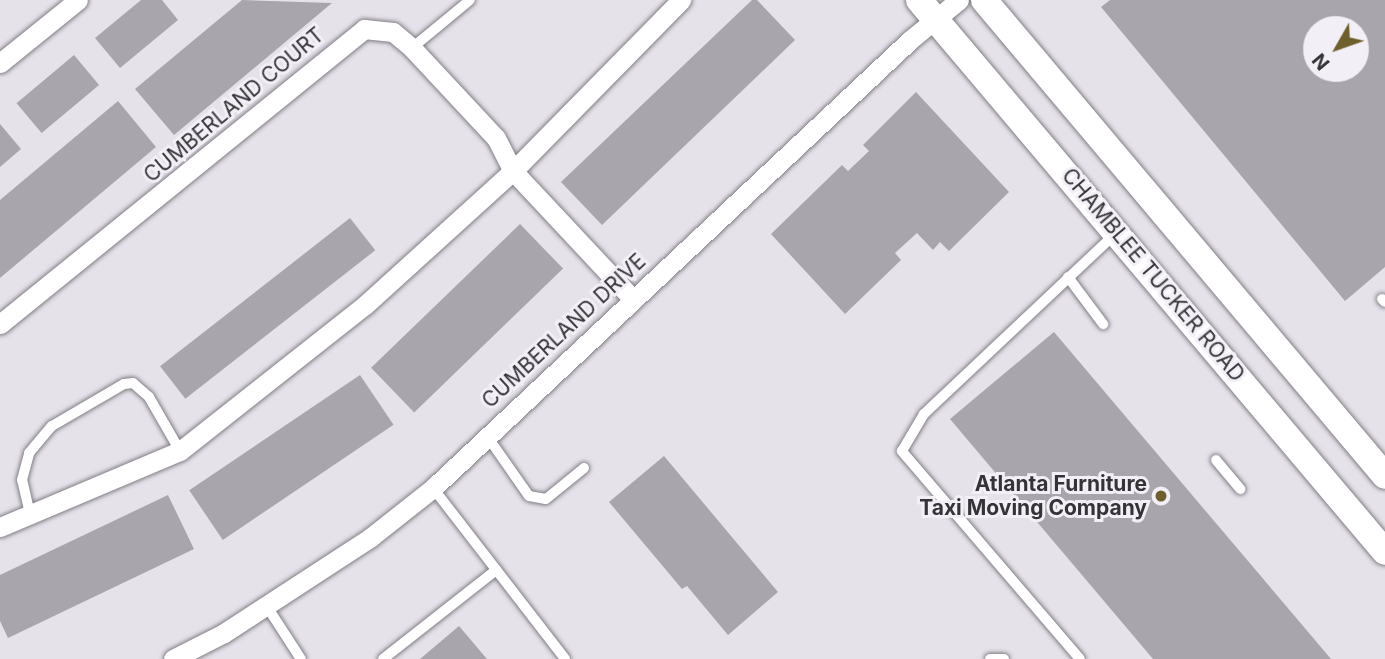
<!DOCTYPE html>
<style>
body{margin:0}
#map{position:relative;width:1385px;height:659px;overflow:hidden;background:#e6e2ea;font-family:Inter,sans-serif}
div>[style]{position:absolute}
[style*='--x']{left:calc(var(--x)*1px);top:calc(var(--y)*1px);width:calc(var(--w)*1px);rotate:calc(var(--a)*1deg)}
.building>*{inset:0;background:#a8a5ac;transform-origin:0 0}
.roads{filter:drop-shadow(0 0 2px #817e85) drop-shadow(0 0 2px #817e85)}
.service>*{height:10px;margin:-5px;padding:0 5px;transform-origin:5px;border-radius:5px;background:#fff}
.minor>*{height:19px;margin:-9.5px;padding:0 9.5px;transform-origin:9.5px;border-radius:9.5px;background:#fff}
.secondary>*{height:26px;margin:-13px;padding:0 13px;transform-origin:13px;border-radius:13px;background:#fff}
.dots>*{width:19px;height:19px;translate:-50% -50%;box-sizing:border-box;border:4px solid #f3eff7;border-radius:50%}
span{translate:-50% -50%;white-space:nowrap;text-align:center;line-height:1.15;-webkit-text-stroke:6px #f3eff7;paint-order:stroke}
.street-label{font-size:21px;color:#353336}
.poi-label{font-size:21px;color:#353336;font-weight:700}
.right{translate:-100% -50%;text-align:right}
.north{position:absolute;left:1301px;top:14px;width:70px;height:70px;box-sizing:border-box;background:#f3eff7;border:2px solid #a7a4aa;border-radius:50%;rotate:230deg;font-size:19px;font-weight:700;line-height:28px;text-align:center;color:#353336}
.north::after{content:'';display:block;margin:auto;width:24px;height:32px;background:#6f5f2d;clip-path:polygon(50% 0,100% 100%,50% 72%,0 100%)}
</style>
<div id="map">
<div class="building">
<div style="clip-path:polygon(141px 0,162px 0,178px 20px,120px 68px,95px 38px)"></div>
<div style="clip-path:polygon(242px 0,332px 3px,174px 135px,135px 89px)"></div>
<div style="clip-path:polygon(752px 0,757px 0,795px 40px,602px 225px,561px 182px)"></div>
<div style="clip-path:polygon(evenodd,1110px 0,1385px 0,1385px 267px,1345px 301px,1101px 7px,1110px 0,1315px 28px,1357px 28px,1357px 70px,1315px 70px,1315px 28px)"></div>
<div style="left:74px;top:55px;width:39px;height:75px;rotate:50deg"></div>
<div style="clip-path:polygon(916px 92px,1009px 192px,949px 251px,940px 242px,933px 250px,917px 233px,895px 253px,901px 260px,845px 314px,771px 234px,842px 165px,848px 171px,869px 151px,863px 145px)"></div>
<div style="clip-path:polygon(118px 101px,156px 147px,0 278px,0 200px)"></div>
<div style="clip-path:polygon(0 124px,21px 149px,0 167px)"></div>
<div style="left:350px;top:218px;width:41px;height:241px;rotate:52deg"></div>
<div style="left:520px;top:224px;width:62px;height:207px;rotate:46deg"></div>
<div style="clip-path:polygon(1054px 332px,1331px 659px,1153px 659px,950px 419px)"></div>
<div style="left:360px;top:375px;width:60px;height:206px;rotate:56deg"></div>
<div style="clip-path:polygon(664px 456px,778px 592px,728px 635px,687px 586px,682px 589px,609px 502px)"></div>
<div style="clip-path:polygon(168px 495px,194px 549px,8px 638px,0 621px,0 575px)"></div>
<div style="clip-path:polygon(459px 626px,487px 659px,420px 659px)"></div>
</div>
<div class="roads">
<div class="service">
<div style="--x:412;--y:48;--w:75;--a:-39.6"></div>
<div style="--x:1068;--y:277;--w:59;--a:53.3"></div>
<div style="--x:1382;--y:299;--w:4;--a:45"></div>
<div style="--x:487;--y:436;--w:73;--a:55"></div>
<div style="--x:529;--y:496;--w:17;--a:10"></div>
<div style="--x:546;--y:499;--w:49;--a:-39.2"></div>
<div style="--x:1216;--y:460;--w:38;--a:50"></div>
<div style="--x:433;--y:488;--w:216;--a:52.3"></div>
<div style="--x:30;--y:514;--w:35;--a:-103"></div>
<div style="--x:22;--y:480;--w:28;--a:-75"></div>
<div style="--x:29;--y:453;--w:35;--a:-50"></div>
<div style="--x:52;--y:426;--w:83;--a:-30.3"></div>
<div style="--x:124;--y:384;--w:9;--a:-6"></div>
<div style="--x:133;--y:383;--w:21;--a:41"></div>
<div style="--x:149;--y:397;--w:62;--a:60.1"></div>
<div style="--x:266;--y:605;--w:64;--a:57.1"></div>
<div style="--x:383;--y:659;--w:144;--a:-38.2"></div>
<div style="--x:990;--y:659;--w:14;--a:0"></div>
<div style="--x:1080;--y:659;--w:274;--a:-130.6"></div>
<div style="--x:902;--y:451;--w:43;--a:-59.3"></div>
<div style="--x:924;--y:414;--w:262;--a:-43.3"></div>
</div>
<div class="minor">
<div style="--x:0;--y:63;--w:100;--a:-38.9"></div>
<div style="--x:0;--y:324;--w:469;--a:-39"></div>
<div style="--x:364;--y:29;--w:29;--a:6"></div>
<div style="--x:393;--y:32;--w:25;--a:40"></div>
<div style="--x:412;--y:48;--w:123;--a:47"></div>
<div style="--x:496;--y:138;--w:37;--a:63"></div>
<div style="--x:513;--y:171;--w:174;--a:46.9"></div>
<div style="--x:0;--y:527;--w:195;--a:-22.9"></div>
<div style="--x:180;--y:451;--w:236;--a:-38.3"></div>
<div style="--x:365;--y:305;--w:200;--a:-42.2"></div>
<div style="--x:513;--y:171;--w:240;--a:-45.5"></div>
<div style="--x:173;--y:659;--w:57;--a:-27"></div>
<div style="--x:224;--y:633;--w:176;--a:-33.1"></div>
<div style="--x:371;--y:537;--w:79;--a:-38.3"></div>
<div style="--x:433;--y:488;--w:654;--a:-43.2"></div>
<div style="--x:910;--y:40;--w:63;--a:-39.2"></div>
</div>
<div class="secondary">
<div style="--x:919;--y:0;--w:722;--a:49.83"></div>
<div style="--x:984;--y:0;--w:622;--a:49.89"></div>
</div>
</div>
<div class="dots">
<div style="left:1161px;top:496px;background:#6f5f2d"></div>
</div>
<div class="street-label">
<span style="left:234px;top:105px;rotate:-40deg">CUMBERLAND COURT</span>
<span style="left:1153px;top:275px;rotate:50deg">CHAMBLEE TUCKER ROAD</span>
<span style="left:564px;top:331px;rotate:-43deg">CUMBERLAND DRIVE</span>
</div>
<div class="poi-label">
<span class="right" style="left:1147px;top:496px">Atlanta Furniture<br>Taxi Moving Company</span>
</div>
<div class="north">N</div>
</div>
